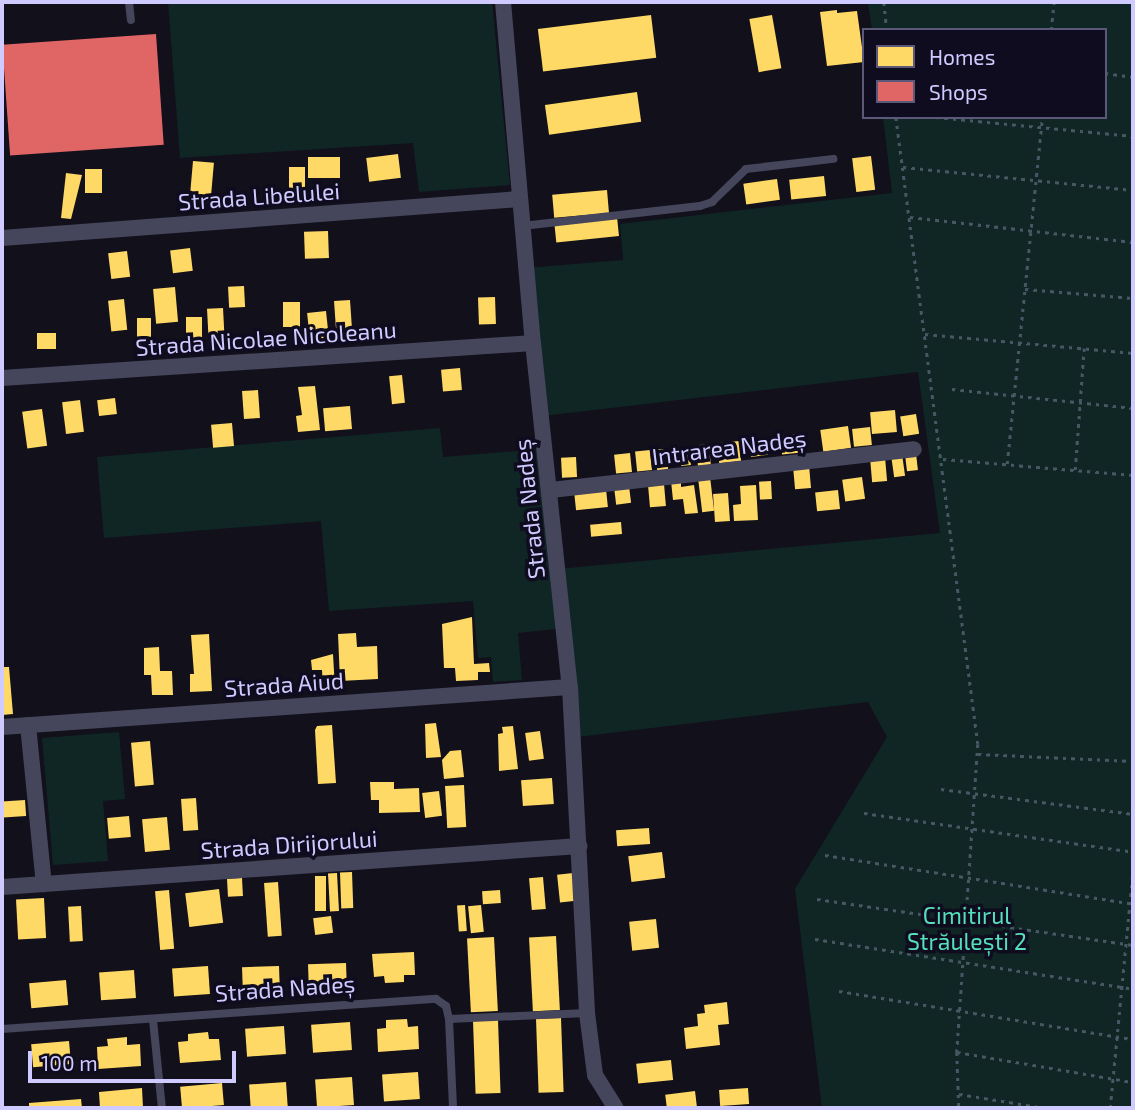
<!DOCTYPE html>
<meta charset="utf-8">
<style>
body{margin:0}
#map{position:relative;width:1135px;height:1110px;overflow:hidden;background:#12101b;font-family:"Exo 2",sans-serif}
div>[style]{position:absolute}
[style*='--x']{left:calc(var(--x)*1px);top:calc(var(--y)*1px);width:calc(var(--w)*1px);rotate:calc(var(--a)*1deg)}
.green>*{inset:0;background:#0f2625}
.homes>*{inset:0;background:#ffd966;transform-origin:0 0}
.shops>*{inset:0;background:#e06666;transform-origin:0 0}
.path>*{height:2.5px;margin-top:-1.25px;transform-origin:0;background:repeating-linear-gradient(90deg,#475764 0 3.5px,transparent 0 8.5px)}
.lane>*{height:8px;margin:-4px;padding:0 4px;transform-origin:4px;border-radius:4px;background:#45455c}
.street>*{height:16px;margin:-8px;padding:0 8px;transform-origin:8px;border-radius:8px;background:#45455c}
span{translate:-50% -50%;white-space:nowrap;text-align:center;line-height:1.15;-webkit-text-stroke:7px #0f0c1f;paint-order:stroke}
.street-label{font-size:23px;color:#cfcaff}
.park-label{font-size:23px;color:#54e0ba}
.frame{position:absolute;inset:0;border:4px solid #cfcaff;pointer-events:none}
.legend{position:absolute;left:862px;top:28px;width:245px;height:91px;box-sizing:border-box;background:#0f0c1f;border:2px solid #5c5879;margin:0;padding:9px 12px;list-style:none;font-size:21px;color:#cfcaff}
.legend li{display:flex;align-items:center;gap:14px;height:35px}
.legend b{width:35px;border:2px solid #5c5879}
.scale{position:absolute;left:28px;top:1051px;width:208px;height:32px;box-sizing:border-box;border:4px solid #cfcaff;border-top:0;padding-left:9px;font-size:21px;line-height:24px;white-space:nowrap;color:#cfcaff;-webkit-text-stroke:5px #0f0c1f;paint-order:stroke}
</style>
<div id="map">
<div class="green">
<div style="clip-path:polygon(168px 2px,492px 2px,510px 185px,419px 192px,413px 143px,180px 158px)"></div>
<div style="clip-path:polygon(868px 2px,1133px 2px,1133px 1108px,822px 1108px,795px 889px,887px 737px,868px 702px,577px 737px,558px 569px,940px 533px,918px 372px,543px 416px,526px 268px,623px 260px,620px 224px,892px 193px,883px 117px,1105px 117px,1105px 30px,872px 30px)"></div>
<div style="clip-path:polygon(440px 428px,443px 457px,541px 449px,557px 629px,518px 633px,522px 680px,493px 682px,491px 657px,478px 658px,473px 601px,329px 611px,321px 521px,104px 538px,97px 457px)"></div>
<div style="clip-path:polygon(119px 732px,125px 799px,103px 801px,108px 861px,53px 865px,42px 738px)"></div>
</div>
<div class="homes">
<div style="clip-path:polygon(837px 10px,837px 13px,857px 11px,864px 62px,827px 66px,820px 12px)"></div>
<div style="left:651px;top:15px;width:43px;height:114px;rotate:83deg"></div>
<div style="left:772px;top:15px;width:54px;height:23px;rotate:80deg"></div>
<div style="left:637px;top:92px;width:30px;height:93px;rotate:82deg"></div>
<div style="left:398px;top:154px;width:24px;height:32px;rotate:83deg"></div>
<div style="left:871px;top:156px;width:34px;height:19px;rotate:83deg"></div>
<div style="left:340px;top:157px;width:21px;height:32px;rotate:90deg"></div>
<div style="left:193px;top:161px;width:21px;height:41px;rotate:5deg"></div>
<div style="left:289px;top:167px;width:16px;height:29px"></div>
<div style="left:85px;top:169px;width:17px;height:24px"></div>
<div style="clip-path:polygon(66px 173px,82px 175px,71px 219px,61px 218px)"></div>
<div style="left:824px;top:176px;width:20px;height:35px;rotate:84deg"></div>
<div style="left:777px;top:179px;width:21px;height:34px;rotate:82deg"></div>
<div style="left:607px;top:190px;width:23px;height:55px;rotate:85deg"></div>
<div style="left:617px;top:217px;width:19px;height:63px;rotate:84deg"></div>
<div style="left:328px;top:231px;width:27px;height:24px;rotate:88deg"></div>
<div style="left:190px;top:248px;width:23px;height:20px;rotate:83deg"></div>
<div style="left:127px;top:251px;width:26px;height:19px;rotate:83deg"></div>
<div style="left:244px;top:286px;width:21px;height:16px;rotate:87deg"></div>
<div style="left:175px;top:287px;width:35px;height:22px;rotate:85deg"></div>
<div style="left:495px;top:297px;width:27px;height:17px;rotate:88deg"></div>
<div style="left:124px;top:299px;width:31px;height:16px;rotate:84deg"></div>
<div style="left:350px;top:300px;width:30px;height:16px;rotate:86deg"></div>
<div style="left:283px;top:302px;width:17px;height:25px"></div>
<div style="left:223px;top:308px;width:38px;height:16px;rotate:87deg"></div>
<div style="left:326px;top:311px;width:28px;height:19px;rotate:84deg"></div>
<div style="left:186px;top:317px;width:16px;height:29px"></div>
<div style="left:137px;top:318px;width:14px;height:33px"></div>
<div style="left:37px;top:333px;width:19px;height:16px"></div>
<div style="left:460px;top:368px;width:22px;height:19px;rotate:85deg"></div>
<div style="left:402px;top:375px;width:28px;height:13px;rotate:84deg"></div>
<div style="clip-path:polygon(315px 386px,320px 430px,298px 432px,296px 416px,302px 415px,298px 387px)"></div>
<div style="left:258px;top:390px;width:28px;height:16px;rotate:86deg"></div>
<div style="left:115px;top:398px;width:16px;height:18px;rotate:83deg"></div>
<div style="left:80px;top:400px;width:32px;height:18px;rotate:83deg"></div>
<div style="left:350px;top:406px;width:23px;height:27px;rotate:85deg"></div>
<div style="left:42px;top:409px;width:37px;height:20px;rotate:82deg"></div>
<div style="left:895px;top:410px;width:22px;height:25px;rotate:85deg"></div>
<div style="left:916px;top:414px;width:20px;height:16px;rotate:81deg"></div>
<div style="left:232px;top:423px;width:23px;height:21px;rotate:85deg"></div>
<div style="left:848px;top:426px;width:22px;height:28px;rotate:82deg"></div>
<div style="left:870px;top:427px;width:18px;height:18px;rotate:84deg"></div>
<div style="left:804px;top:433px;width:19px;height:24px;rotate:84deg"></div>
<div style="left:766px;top:438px;width:17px;height:17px;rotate:83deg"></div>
<div style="left:739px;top:441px;width:20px;height:22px;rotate:84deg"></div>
<div style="left:709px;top:444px;width:21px;height:13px;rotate:85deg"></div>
<div style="left:657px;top:449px;width:11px;height:21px"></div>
<div style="left:689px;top:449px;width:16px;height:10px;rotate:83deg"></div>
<div style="left:650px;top:450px;width:20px;height:15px;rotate:84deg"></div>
<div style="left:630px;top:453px;width:19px;height:16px;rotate:84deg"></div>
<div style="left:902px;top:454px;width:22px;height:11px;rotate:82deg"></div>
<div style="left:916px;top:454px;width:16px;height:11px;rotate:83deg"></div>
<div style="left:576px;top:457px;width:20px;height:15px;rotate:87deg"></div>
<div style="left:885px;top:457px;width:24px;height:15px;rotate:85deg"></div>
<div style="left:809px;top:465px;width:23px;height:16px;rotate:85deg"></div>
<div style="left:710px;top:477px;width:34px;height:12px;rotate:83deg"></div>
<div style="left:862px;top:477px;width:22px;height:20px;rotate:82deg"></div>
<div style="clip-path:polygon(681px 479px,681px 487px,694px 485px,698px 513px,685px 514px,683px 499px,673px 500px,671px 481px)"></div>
<div style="left:771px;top:481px;width:18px;height:12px;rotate:87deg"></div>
<div style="left:664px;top:484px;width:22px;height:16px;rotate:85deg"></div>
<div style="clip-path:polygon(756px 485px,758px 520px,734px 521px,733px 505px,741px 504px,740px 486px)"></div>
<div style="left:629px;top:486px;width:17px;height:15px;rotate:83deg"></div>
<div style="left:606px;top:489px;width:18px;height:32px;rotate:84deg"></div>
<div style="left:838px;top:490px;width:19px;height:23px;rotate:84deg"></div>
<div style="left:728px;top:493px;width:28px;height:15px;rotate:86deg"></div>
<div style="left:621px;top:522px;width:12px;height:31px;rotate:85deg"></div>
<div style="clip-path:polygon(472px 617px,474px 664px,489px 663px,490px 672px,478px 672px,478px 680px,456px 681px,455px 668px,444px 668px,442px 624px)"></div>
<div style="clip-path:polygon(356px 633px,357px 647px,377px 646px,378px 679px,340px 681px,338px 634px)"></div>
<div style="clip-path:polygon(209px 634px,212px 691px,190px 692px,190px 674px,194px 674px,191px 635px)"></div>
<div style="clip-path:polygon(159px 647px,160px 671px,172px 671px,173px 695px,152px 695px,151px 675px,144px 675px,144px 648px)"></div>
<div style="clip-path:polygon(333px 654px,335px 688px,323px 689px,322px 670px,312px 670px,311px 660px)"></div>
<div style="clip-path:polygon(2px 667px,9px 667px,13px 714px,2px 715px)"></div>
<div style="clip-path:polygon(436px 723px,441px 757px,426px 758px,425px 724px)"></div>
<div style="clip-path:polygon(332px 725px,336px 783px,318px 784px,315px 730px,317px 726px)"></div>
<div style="clip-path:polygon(513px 726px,518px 769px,499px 771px,498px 734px,503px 733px,502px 727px)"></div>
<div style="left:540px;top:731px;width:28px;height:15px;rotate:82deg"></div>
<div style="left:150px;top:741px;width:44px;height:19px;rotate:85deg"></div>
<div style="clip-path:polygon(461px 750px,464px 777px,444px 779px,442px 760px,450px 751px)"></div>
<div style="left:552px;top:778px;width:26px;height:31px;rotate:86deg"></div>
<div style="clip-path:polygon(370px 782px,394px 782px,394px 789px,419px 788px,420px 812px,379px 813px,379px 800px,371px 800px)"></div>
<div style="left:464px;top:785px;width:42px;height:19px;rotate:87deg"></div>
<div style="left:439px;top:791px;width:25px;height:17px;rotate:83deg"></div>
<div style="left:196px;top:798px;width:32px;height:15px;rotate:86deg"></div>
<div style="left:25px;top:800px;width:16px;height:23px;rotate:86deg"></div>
<div style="left:129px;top:816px;width:21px;height:22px;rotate:85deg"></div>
<div style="left:167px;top:817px;width:33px;height:25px;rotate:85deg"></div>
<div style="left:649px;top:828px;width:16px;height:33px;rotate:86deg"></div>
<div style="left:662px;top:852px;width:26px;height:34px;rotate:83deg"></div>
<div style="left:352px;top:872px;width:36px;height:12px;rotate:88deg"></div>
<div style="left:337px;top:873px;width:38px;height:9px;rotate:87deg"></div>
<div style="left:573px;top:873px;width:28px;height:16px;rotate:84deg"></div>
<div style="left:315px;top:876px;width:11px;height:35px"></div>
<div style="left:543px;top:877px;width:32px;height:14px;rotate:85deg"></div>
<div style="left:242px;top:878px;width:18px;height:15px;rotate:87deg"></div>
<div style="left:278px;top:882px;width:54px;height:14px;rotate:86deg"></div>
<div style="left:219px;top:889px;width:34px;height:34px;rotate:83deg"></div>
<div style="left:169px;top:890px;width:59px;height:14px;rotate:85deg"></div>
<div style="left:500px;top:890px;width:13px;height:18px;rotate:86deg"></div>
<div style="left:44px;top:898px;width:40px;height:28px;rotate:87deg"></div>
<div style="left:465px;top:905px;width:26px;height:8px;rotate:86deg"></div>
<div style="left:481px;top:905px;width:27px;height:13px;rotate:84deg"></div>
<div style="left:81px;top:906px;width:35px;height:13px;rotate:87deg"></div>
<div style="left:331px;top:916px;width:17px;height:18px;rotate:83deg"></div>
<div style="left:656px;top:919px;width:29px;height:27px;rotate:84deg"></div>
<div style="left:556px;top:936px;width:74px;height:27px;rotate:87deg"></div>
<div style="left:494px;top:937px;width:74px;height:27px;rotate:87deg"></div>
<div style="clip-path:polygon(414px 952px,415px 975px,404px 975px,404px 982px,385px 983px,384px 976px,374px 977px,372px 954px)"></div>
<div style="left:346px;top:963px;width:24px;height:38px;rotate:88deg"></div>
<div style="left:208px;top:966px;width:28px;height:36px;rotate:86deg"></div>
<div style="left:279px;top:966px;width:25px;height:37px;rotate:88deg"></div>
<div style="left:134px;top:970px;width:28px;height:35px;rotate:86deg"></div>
<div style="left:66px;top:980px;width:25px;height:37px;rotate:85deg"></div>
<div style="clip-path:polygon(727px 1002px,729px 1024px,718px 1025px,720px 1045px,686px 1049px,684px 1028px,698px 1026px,697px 1014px,705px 1013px,704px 1005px)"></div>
<div style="left:561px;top:1018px;width:74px;height:25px;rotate:88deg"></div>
<div style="clip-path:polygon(407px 1019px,408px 1027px,418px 1026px,419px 1049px,378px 1052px,377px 1029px,386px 1028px,386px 1020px)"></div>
<div style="left:498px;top:1020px;width:73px;height:25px;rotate:88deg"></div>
<div style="left:350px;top:1022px;width:28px;height:39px;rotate:86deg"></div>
<div style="left:284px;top:1026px;width:28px;height:39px;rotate:86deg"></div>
<div style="clip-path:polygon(208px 1032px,209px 1039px,219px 1039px,221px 1060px,180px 1063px,178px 1042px,188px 1041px,188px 1034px)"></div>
<div style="clip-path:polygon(127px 1037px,127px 1045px,140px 1044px,141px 1066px,98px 1069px,97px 1047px,108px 1046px,107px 1039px)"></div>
<div style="left:69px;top:1041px;width:23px;height:38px;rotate:85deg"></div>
<div style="left:671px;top:1060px;width:20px;height:35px;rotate:84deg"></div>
<div style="left:418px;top:1072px;width:27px;height:36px;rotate:86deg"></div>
<div style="left:352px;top:1077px;width:28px;height:37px;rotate:86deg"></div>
<div style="left:286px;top:1082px;width:26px;height:37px;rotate:86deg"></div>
<div style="left:222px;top:1083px;width:22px;height:42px;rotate:85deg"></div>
<div style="clip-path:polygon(142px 1088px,143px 1108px,100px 1108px,99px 1092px)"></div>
<div style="left:748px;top:1088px;width:16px;height:29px;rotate:86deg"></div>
<div style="left:695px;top:1091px;width:16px;height:30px;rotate:83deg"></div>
<div style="clip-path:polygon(81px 1099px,82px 1108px,29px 1108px,29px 1103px)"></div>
</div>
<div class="shops">
<div style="left:156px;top:34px;width:111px;height:154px;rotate:86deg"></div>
</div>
<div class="path">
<div style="--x:884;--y:2;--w:28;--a:84"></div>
<div style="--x:1051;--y:30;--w:28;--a:-84"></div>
<div style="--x:1105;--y:73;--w:28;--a:8"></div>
<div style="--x:896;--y:117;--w:632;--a:82.55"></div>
<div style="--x:978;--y:744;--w:309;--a:93.9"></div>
<div style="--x:957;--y:1052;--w:56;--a:88"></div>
<div style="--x:936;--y:117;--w:198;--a:5.5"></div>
<div style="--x:903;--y:167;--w:231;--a:5.7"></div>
<div style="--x:910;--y:217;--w:224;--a:6.4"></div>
<div style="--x:1025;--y:289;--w:108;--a:4.8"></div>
<div style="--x:925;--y:334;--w:209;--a:5.2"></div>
<div style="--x:952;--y:389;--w:182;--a:6"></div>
<div style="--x:943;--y:459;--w:191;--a:4.8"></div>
<div style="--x:1007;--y:464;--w:349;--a:-84.2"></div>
<div style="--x:1075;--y:470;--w:122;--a:-85.8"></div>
<div style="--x:978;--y:754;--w:155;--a:2.6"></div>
<div style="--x:941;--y:789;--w:194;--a:7.4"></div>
<div style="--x:864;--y:813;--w:272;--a:8.2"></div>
<div style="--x:825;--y:855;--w:312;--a:9"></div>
<div style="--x:817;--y:899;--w:319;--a:8.3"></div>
<div style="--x:815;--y:939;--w:322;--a:8.9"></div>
<div style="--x:839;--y:991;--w:298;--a:9.3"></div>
<div style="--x:957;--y:1052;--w:179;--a:9.7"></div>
<div style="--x:959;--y:1094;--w:87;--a:9.2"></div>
<div style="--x:1110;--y:1108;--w:240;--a:-84.5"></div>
</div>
<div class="lane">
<div style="--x:129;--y:2;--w:18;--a:84"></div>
<div style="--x:522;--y:226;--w:179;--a:-6.4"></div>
<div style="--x:700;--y:206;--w:13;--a:-18"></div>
<div style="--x:712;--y:202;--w:47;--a:-44.1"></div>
<div style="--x:746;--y:169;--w:88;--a:-6.6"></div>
<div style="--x:449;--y:1019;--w:138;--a:-2.5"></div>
<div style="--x:153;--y:1020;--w:88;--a:84.2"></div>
<div style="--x:2;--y:1029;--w:435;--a:-4"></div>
<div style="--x:436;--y:999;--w:12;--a:35"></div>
<div style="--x:446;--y:1006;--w:13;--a:77"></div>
<div style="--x:449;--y:1019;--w:89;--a:87.4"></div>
</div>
<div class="street">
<div style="--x:503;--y:2;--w:342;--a:85"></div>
<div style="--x:533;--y:343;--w:346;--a:83.9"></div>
<div style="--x:570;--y:687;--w:326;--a:87"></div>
<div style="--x:587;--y:1013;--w:63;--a:82.6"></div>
<div style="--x:595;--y:1075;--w:39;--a:58"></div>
<div style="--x:2;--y:238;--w:518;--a:-4.31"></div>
<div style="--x:2;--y:378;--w:532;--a:-3.77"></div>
<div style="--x:551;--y:490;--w:365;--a:-6.4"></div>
<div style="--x:28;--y:725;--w:160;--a:84.3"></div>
<div style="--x:2;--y:727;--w:569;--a:-4.03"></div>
<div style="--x:2;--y:887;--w:579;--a:-4.06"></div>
</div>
<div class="street-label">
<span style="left:259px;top:196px;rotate:-4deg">Strada Libelulei</span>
<span style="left:266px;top:338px;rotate:-4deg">Strada Nicolae Nicoleanu</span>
<span style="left:729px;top:447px;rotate:-7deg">Intrarea Nadeș</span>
<span style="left:529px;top:509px;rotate:-96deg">Strada Nadeș</span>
<span style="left:284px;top:684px;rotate:-4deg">Strada Aiud</span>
<span style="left:289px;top:844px;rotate:-4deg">Strada Dirijorului</span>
<span style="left:285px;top:988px;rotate:-4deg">Strada Nadeș</span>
</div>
<div class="park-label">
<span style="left:967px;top:928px">Cimitirul<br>Străulești 2</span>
</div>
<div class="frame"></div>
<ul class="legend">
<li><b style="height:19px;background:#ffd966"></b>Homes</li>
<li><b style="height:19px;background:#e06666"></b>Shops</li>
</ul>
<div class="scale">100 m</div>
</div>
